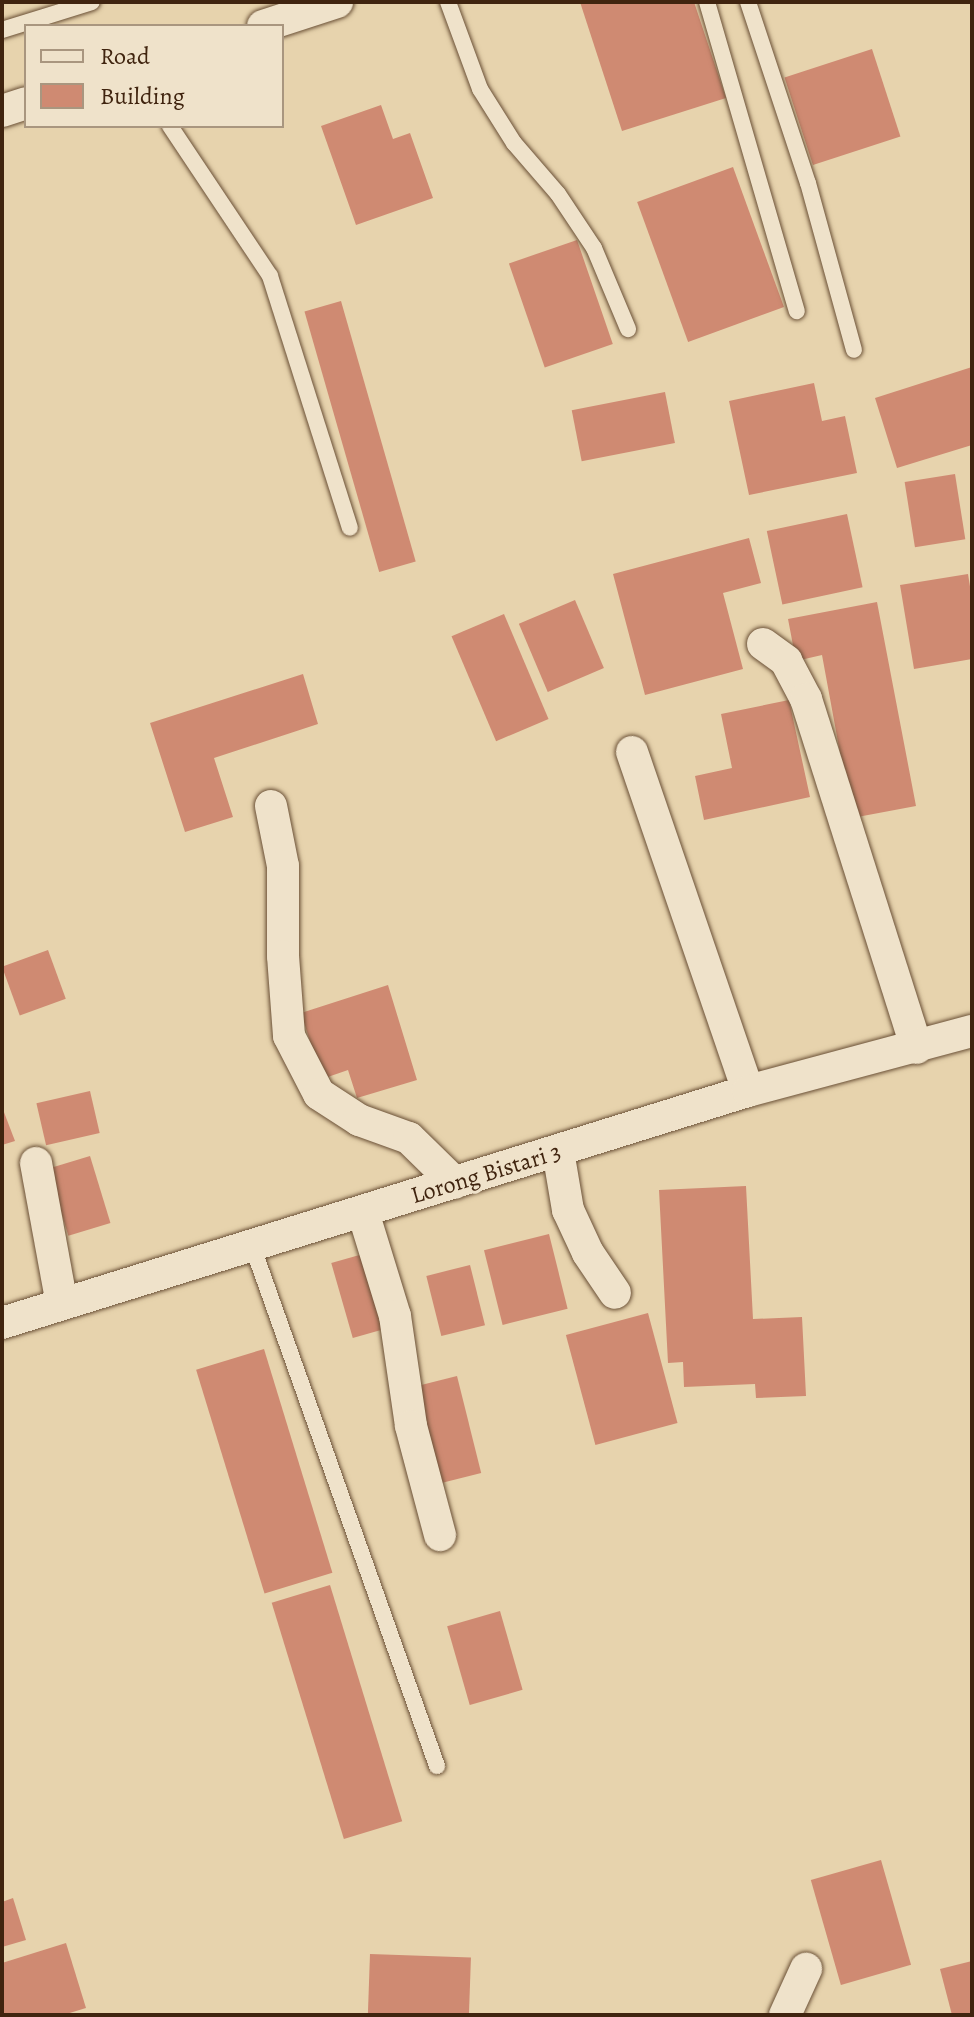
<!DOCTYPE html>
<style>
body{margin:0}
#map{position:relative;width:974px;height:2017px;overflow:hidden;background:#e7d3ad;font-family:Alegreya,serif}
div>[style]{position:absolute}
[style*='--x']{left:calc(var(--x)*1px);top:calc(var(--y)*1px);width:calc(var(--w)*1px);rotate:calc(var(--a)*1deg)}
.building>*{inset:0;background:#cf8a72;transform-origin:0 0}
.roads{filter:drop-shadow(0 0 2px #6a5036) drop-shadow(0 0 2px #6a5036)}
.service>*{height:16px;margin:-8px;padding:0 8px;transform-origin:8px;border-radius:8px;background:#efe2ca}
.minor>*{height:32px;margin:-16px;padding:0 16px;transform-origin:16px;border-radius:16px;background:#efe2ca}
span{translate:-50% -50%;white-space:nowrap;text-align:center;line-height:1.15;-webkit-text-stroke:6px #efe2ca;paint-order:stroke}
.street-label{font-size:24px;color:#40240f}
.frame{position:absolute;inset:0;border:4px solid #40240f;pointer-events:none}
.legend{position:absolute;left:24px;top:24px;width:260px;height:104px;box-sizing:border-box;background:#efe2ca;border:2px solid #a9967f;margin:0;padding:10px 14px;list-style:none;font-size:24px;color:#40240f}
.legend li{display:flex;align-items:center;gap:16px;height:40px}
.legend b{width:40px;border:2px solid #a9967f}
</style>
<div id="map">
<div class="building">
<div style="clip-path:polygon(580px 2px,694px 2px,726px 98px,622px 131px)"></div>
<div style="left:872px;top:49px;width:92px;height:92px;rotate:72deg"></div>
<div style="clip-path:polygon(381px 105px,393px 139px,410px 133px,433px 198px,356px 225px,321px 126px)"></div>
<div style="left:733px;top:167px;width:149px;height:102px;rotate:70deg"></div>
<div style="left:577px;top:240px;width:110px;height:72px;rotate:71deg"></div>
<div style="left:341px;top:301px;width:271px;height:38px;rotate:74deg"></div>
<div style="clip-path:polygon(972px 367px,972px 445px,897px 468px,875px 398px)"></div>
<div style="clip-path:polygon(814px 383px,822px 421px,845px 416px,857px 473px,749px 495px,729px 401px)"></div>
<div style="left:665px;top:392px;width:52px;height:95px;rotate:79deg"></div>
<div style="left:955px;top:474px;width:66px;height:51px;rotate:81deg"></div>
<div style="left:847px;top:514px;width:75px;height:82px;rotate:78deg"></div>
<div style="clip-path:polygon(749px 538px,761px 583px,723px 593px,743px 669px,645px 695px,613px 574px)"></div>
<div style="clip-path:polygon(968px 574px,972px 599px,972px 659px,914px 669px,900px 585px)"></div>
<div style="left:575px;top:600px;width:74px;height:61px;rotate:67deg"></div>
<div style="clip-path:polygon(877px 602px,916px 806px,852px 818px,822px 655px,796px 661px,788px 619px)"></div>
<div style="left:504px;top:614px;width:114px;height:57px;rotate:67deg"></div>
<div style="clip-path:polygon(303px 674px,318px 724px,214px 758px,233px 817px,185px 832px,150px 723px)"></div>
<div style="clip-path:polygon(789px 700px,810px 797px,704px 820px,695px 776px,732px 768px,721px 714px)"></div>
<div style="left:48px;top:950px;width:52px;height:49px;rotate:70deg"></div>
<div style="clip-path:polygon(388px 985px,417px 1080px,357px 1098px,348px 1070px,322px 1079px,301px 1013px)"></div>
<div style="left:90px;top:1091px;width:43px;height:55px;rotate:77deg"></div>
<div style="clip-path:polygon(2px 1107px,15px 1141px,2px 1145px)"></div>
<div style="left:90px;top:1156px;width:70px;height:44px;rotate:73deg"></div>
<div style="clip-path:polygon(746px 1186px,753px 1319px,802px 1317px,806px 1396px,756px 1398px,755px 1384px,684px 1387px,683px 1362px,668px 1363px,659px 1190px)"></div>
<div style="left:549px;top:1234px;width:77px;height:67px;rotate:76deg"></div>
<div style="left:363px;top:1254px;width:78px;height:33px;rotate:74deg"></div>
<div style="left:470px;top:1265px;width:62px;height:45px;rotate:76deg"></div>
<div style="left:648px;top:1313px;width:114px;height:85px;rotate:75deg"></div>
<div style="left:264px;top:1349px;width:234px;height:71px;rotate:73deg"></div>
<div style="left:457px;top:1376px;width:100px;height:42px;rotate:76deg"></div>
<div style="left:330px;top:1585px;width:247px;height:61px;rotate:73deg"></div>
<div style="left:500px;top:1611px;width:82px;height:55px;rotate:74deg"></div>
<div style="left:881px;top:1860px;width:109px;height:73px;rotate:74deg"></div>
<div style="clip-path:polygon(13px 1898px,26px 1940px,2px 1947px,2px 1902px)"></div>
<div style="clip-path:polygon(66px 1943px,86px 2008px,63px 2015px,2px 2015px,2px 1963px)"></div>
<div style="left:370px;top:1954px;width:101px;height:61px;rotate:2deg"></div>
<div style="clip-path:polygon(972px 1961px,972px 2015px,952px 2015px,940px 1969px)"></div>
</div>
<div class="roads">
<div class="service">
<div style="--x:448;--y:2;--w:93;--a:69.8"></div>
<div style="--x:480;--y:89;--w:64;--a:57.8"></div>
<div style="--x:514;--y:143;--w:67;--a:49.2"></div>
<div style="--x:558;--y:194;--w:65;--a:56.3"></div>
<div style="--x:594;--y:248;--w:88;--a:67.2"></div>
<div style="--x:707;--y:2;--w:322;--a:73.8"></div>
<div style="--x:748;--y:2;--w:191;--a:71.7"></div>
<div style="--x:808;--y:183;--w:173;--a:74.6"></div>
<div style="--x:2;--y:30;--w:94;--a:-17.3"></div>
<div style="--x:170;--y:126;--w:180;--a:56.3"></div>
<div style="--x:270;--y:276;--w:264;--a:72.4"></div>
<div style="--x:252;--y:1245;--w:553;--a:70.45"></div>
</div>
<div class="minor">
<div style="--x:263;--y:26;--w:78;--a:-18"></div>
<div style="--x:2;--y:111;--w:25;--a:-18"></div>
<div style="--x:763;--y:644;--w:29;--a:36"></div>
<div style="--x:786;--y:661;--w:43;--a:62.2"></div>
<div style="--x:806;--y:699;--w:366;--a:72.4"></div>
<div style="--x:632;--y:752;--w:358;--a:71.1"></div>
<div style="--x:271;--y:806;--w:61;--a:78.7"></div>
<div style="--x:283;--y:866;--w:90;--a:90"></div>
<div style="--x:283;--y:956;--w:80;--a:85.7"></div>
<div style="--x:289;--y:1036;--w:65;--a:62.7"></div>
<div style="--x:319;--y:1094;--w:48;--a:33"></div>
<div style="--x:359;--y:1120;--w:53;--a:19.8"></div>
<div style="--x:409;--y:1138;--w:64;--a:44.4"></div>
<div style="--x:558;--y:1151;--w:60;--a:80.4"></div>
<div style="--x:568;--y:1210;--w:47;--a:65.1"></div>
<div style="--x:588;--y:1253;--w:48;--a:56"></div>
<div style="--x:36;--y:1163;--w:143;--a:79.6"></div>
<div style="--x:363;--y:1212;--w:109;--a:72.9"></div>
<div style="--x:395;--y:1316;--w:111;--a:81.7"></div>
<div style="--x:411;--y:1426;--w:113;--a:75.1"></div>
<div style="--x:2;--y:1323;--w:781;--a:-17.28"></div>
<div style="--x:748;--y:1091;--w:232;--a:-15"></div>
<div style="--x:785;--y:2015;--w:51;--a:-65.5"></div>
</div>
</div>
<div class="street-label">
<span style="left:486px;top:1174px;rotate:-17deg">Lorong Bistari 3</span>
</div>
<div class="frame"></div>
<ul class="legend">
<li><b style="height:10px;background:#efe2ca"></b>Road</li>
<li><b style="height:22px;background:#cf8a72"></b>Building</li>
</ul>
</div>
